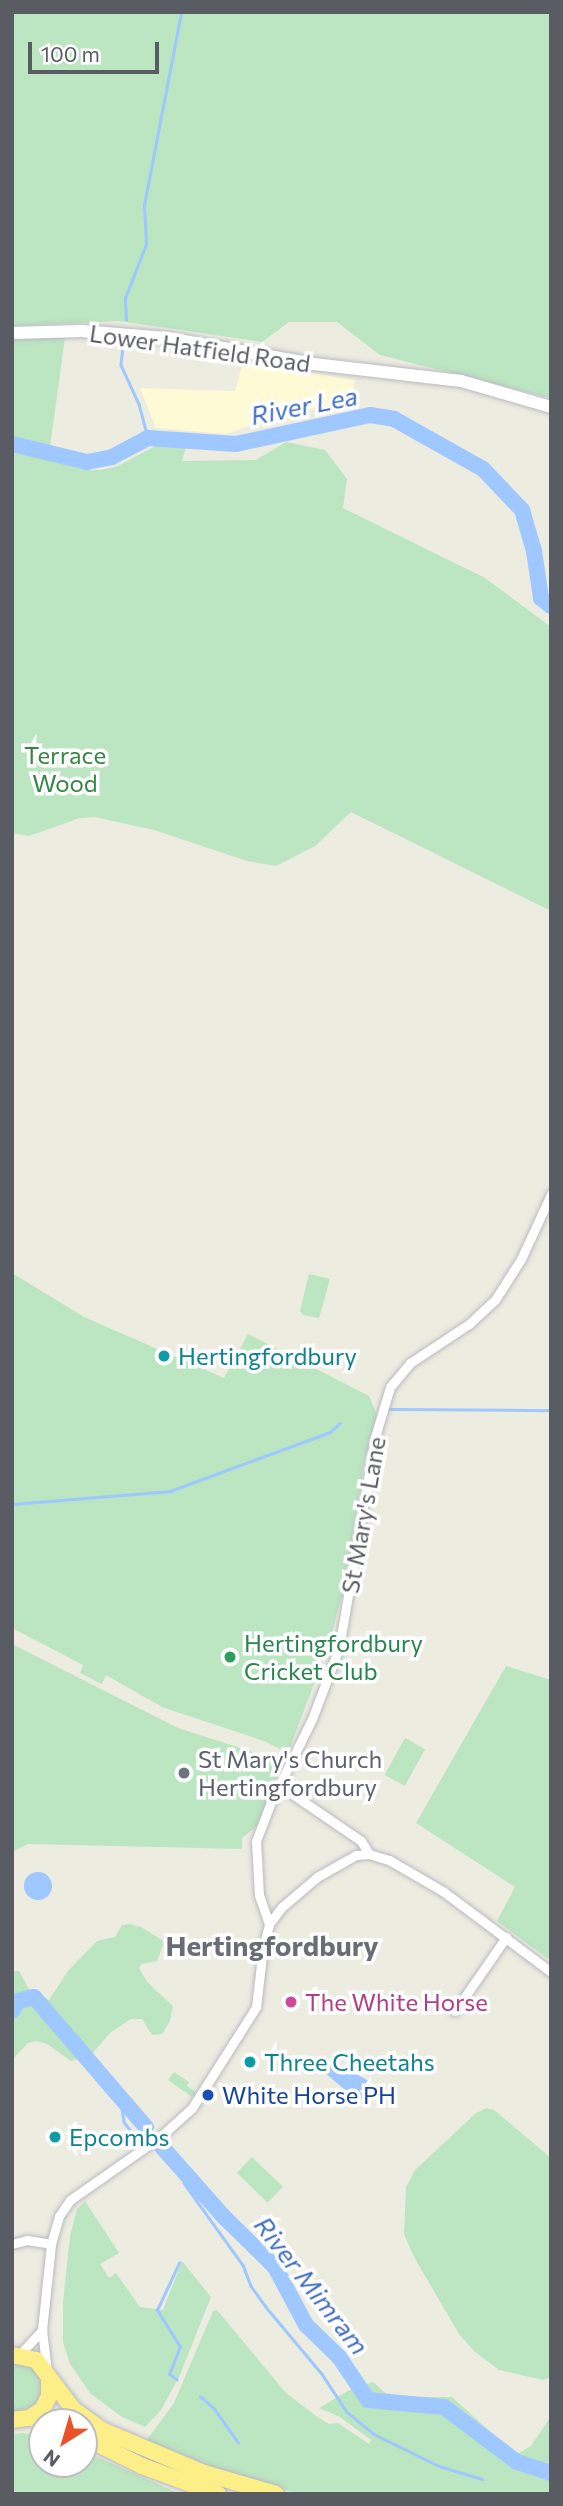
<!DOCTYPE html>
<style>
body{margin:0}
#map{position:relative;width:563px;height:2506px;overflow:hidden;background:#edece1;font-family:Commissioner,sans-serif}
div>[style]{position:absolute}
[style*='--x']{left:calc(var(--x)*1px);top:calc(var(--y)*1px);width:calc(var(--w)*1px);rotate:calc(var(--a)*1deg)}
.commercial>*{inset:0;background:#fefad5}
.green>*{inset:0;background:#bce5c2;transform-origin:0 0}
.water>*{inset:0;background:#9ec8ff}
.round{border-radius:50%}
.stream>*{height:2.5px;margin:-1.25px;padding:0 1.25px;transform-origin:1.25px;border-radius:1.25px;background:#9ec8ff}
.river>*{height:16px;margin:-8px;padding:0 8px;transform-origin:8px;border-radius:8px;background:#9ec8ff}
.roads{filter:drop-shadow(0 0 2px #b9bac0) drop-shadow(0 0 2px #b9bac0)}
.street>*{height:9px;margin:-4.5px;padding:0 4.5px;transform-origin:4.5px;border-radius:4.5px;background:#fff}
.secondary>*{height:12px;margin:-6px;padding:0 6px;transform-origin:6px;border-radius:6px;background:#fff}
.highway>*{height:16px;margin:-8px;padding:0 8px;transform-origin:8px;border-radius:8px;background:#fdef87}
.dots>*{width:19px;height:19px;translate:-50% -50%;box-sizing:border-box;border:4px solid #fff;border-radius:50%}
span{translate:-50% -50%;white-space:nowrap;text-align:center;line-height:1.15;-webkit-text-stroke:7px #fff;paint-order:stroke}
.street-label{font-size:24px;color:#595c62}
.park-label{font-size:24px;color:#348643}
.culture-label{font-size:24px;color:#0d838f}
.left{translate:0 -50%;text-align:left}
.leisure-label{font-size:24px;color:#27864d}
.worship-label{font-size:24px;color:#5b616d}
.hotel-label{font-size:24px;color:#b23c85}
.transit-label{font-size:24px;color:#164399}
.water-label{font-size:26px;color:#416fc3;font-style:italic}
.quarter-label{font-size:28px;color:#6a6e74;font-weight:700}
.frame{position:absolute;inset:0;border:14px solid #595c62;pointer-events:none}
.north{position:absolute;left:28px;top:2408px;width:70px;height:70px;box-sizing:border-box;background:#fff;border:2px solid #bdbec0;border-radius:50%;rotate:217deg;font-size:19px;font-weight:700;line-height:28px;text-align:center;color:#595c62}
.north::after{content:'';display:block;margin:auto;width:24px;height:32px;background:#ea5129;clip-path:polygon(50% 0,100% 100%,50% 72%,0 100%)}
.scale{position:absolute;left:28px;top:42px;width:131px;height:32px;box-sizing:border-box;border:4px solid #595c62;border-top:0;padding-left:9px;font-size:21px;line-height:24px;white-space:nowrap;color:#595c62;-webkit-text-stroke:5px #fff;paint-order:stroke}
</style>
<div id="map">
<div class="commercial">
<div style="clip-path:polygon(243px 362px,355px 380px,350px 409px,316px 408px,275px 417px,226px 434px,156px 428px,140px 388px,235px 391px)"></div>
</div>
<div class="green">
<div style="clip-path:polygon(12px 12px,551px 12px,551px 398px,380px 355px,337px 322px,289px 322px,262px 342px,119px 321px,12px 326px)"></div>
<div style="clip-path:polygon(12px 338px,65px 338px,50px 447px,12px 439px)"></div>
<div style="clip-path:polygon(286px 442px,325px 450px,347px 479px,343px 508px,485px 578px,551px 627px,551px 911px,351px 812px,315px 846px,276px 866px,247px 861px,154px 830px,95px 817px,80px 818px,29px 836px,12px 833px,12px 450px,85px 470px,101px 470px,118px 466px,157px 445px,186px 447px,182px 461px,256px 460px)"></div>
<div style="clip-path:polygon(12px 1273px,84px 1317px,224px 1378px,248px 1334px,369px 1396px,377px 1415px,363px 1469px,348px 1572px,330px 1641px,288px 1753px,264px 1741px,162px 1707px,106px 1675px,102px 1684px,80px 1673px,83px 1665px,12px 1628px)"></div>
<div style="clip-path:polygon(309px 1274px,330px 1279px,319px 1318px,303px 1315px,300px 1311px)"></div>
<div style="clip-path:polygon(12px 1644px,178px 1728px,256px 1753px,281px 1764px,258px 1825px,242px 1838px,242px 1849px,28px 1844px,12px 1852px)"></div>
<div style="clip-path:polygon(506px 1666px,551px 1680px,551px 1961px,497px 1921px,515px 1887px,416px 1823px)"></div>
<div style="left:405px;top:1738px;width:23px;height:42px;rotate:29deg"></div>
<div style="clip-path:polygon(130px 1924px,141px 1927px,162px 1940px,163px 1945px,157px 1961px,141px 1964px,139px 1968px,147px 1982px,173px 2006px,170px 2021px,162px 2034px,152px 2035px,142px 2019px,131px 2019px,111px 2032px,90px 2056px,71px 2061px,47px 2044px,36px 2041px,28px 2043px,12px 2060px,12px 1971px,19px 1971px,29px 1989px,49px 2000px,68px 1971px,97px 1941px,115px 1937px,122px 1925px)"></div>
<div style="clip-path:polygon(174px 2072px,189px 2082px,187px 2086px,196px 2092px,192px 2097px,168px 2080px)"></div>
<div style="clip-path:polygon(486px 2108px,494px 2110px,551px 2158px,551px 2377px,543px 2380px,499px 2370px,474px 2351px,459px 2334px,414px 2257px,404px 2234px,406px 2187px,415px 2170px,475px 2114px)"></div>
<div style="left:252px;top:2157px;width:43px;height:22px;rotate:44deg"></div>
<div style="clip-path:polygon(85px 2201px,119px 2253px,100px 2264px,109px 2278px,116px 2273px,140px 2307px,163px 2310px,182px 2261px,211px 2297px,180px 2375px,161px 2410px,145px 2427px,122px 2417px,90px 2393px,70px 2364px,63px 2342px,63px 2302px,70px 2236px,77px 2209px)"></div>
<div style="clip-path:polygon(217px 2310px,286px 2393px,316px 2416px,329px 2424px,338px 2423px,369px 2444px,371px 2440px,340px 2417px,319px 2408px,348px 2391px,373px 2382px,390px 2397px,452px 2397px,516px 2455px,531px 2446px,551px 2416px,551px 2494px,293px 2492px,224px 2474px,146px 2441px,174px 2403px,213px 2311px)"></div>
<div style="clip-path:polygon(12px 2361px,27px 2362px,40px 2373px,43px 2390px,39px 2401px,25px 2411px,12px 2412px)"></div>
<div style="clip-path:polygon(24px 2433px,42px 2436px,42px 2464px,84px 2464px,84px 2451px,180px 2494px,12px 2494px,12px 2434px)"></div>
</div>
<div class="water">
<div class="round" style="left:24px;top:1872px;width:28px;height:28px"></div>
<div style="clip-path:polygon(327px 2063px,339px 2064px,367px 2080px,374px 2089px,371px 2097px,365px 2101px,355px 2098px,325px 2073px,323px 2067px)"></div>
</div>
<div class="stream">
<div style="--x:126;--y:320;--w:22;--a:-93"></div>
<div style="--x:125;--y:298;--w:58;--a:-68.7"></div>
<div style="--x:146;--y:244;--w:39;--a:-93"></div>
<div style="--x:144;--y:205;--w:197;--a:-79.1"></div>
<div style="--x:123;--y:346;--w:19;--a:96"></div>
<div style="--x:121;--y:365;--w:43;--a:65.2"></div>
<div style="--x:139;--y:404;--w:35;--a:75"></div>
<div style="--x:389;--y:1409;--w:162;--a:0.4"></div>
<div style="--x:12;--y:1504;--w:159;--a:-4.7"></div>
<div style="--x:170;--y:1491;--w:171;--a:-20.2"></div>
<div style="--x:330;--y:1432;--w:13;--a:-42"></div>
<div style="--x:120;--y:2096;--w:26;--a:81"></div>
<div style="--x:124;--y:2122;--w:23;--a:52"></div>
<div style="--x:184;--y:2183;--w:101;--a:54.3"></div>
<div style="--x:243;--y:2265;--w:22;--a:69"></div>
<div style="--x:251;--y:2286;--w:26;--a:54"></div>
<div style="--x:266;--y:2307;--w:87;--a:50.1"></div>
<div style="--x:322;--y:2374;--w:45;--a:56.7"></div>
<div style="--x:347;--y:2412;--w:35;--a:39"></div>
<div style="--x:374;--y:2434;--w:72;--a:26.2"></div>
<div style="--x:439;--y:2466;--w:45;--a:16.8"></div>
<div style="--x:177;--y:2380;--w:10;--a:-143"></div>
<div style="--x:169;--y:2374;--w:29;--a:-68"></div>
<div style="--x:180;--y:2347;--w:44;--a:-121.9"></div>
<div style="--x:157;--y:2310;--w:52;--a:-64.9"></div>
<div style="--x:200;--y:2396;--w:18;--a:41"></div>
<div style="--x:214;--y:2408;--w:42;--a:54.8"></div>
</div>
<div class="river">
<div style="--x:12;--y:444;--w:77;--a:13.5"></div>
<div style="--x:87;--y:462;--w:25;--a:-11"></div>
<div style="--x:112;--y:457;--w:41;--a:-27.8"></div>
<div style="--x:148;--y:438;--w:88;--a:3.9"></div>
<div style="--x:236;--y:444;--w:137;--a:-12.2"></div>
<div style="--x:370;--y:415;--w:24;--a:9"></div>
<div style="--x:394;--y:419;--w:102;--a:29.3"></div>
<div style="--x:483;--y:469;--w:57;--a:46.4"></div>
<div style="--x:522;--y:510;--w:43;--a:73.7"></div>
<div style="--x:534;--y:551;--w:48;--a:81.5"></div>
<div style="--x:541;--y:598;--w:13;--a:39"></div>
<div style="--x:12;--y:2011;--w:12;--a:-59"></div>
<div style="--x:18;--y:2001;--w:16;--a:-14"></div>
<div style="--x:34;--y:1997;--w:172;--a:49.3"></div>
<div style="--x:162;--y:2147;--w:94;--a:48.5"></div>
<div style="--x:224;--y:2217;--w:71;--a:44.4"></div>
<div style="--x:275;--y:2267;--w:66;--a:61.9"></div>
<div style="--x:306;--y:2325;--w:46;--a:44.1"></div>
<div style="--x:339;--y:2357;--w:52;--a:56"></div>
<div style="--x:368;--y:2400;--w:76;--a:5.3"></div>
<div style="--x:444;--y:2407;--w:91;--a:37"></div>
<div style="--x:517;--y:2462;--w:36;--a:18"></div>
</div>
<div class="roads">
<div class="street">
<div style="--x:279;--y:1785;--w:99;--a:34.3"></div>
<div style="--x:361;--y:1841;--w:15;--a:58"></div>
<div style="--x:269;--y:1924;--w:31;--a:-109"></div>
<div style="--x:259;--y:1895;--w:54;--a:-93.2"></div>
<div style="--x:256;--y:1841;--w:40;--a:-69"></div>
<div style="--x:270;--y:1804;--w:95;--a:-63.7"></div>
<div style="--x:312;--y:1719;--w:76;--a:-69.2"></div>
<div style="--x:339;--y:1648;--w:214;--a:-80.3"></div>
<div style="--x:375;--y:1437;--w:52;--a:-73.3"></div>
<div style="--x:390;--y:1387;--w:31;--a:-50"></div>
<div style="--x:410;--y:1363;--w:71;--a:-33.5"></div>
<div style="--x:469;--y:1324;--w:35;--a:-43"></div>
<div style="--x:495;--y:1300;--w:49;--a:-57.6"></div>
<div style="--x:521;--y:1259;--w:72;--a:-65.2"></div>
<div style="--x:455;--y:2011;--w:90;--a:-55.4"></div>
<div style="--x:12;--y:2244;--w:16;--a:-15"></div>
<div style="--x:27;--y:2240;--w:24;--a:9"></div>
<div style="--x:20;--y:2354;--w:33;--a:-47"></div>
<div style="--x:47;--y:2372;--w:42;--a:-96.8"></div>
<div style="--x:42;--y:2330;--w:86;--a:-84"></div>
<div style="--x:51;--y:2244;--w:29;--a:-74"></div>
<div style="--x:59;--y:2216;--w:19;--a:-55"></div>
<div style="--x:70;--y:2200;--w:110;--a:-35"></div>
<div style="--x:160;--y:2137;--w:43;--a:-42.2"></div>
<div style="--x:192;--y:2108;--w:120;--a:-57.6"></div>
<div style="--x:256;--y:2007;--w:60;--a:-83.3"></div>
<div style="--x:263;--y:1947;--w:24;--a:-75"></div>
<div style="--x:269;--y:1924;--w:21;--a:-53"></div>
<div style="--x:282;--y:1907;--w:46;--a:-40.6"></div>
<div style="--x:317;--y:1877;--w:45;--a:-29.4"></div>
<div style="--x:356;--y:1855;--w:13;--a:-4"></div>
<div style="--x:369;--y:1854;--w:21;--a:17"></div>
<div style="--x:389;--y:1860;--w:64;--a:30.2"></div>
<div style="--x:444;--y:1892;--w:134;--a:36.8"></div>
</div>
<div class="secondary">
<div style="--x:12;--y:333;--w:70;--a:-1.6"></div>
<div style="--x:82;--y:331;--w:85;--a:4.7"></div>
<div style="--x:167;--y:338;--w:149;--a:10"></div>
<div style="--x:314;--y:364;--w:148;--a:6.6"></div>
<div style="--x:461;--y:381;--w:94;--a:16.1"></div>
</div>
<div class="highway">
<div style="--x:12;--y:2355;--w:25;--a:12"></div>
<div style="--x:36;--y:2360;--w:61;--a:52.9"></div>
<div style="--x:73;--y:2409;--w:36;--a:36"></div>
<div style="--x:102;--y:2430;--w:111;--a:22.9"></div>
<div style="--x:204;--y:2473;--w:75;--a:16.3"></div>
<div style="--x:12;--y:2420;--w:17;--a:-7"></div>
<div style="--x:29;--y:2418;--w:15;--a:-32"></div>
<div style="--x:42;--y:2410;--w:16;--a:-63"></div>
<div style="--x:49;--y:2396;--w:17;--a:-90"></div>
<div style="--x:84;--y:2437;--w:65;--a:26.6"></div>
<div style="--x:142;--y:2466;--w:81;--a:20.2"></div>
</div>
</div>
<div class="dots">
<div style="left:164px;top:1356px;background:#0f9aa8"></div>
<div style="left:230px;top:1657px;background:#2e9e5b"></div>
<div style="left:184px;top:1773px;background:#6b7280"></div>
<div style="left:291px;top:2002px;background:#d1479c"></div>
<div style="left:250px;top:2062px;background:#0f9aa8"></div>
<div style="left:208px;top:2095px;background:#1a4fb4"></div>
<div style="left:55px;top:2137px;background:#0f9aa8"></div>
</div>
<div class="street-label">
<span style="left:200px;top:348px;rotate:8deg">Lower Hatfield Road</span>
<span style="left:363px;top:1515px;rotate:-80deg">St Mary's Lane</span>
</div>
<div class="park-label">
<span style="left:65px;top:769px">Terrace<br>Wood</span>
</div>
<div class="culture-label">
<span class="left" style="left:178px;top:1356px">Hertingfordbury</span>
<span class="left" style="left:264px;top:2062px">Three Cheetahs</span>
<span class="left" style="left:69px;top:2137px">Epcombs</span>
</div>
<div class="leisure-label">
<span class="left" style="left:244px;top:1657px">Hertingfordbury<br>Cricket Club</span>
</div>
<div class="worship-label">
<span class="left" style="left:198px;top:1773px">St Mary's Church<br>Hertingfordbury</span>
</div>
<div class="hotel-label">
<span class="left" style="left:305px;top:2002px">The White Horse</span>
</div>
<div class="transit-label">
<span class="left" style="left:222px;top:2095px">White Horse PH</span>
</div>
<div class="water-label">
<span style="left:304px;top:405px;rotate:-11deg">River Lea</span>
<span style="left:312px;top:2285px;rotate:52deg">River Mimram</span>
</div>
<div class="quarter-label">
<span style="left:272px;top:1945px">Hertingfordbury</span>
</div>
<div class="frame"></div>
<div class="north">N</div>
<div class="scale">100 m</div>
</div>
